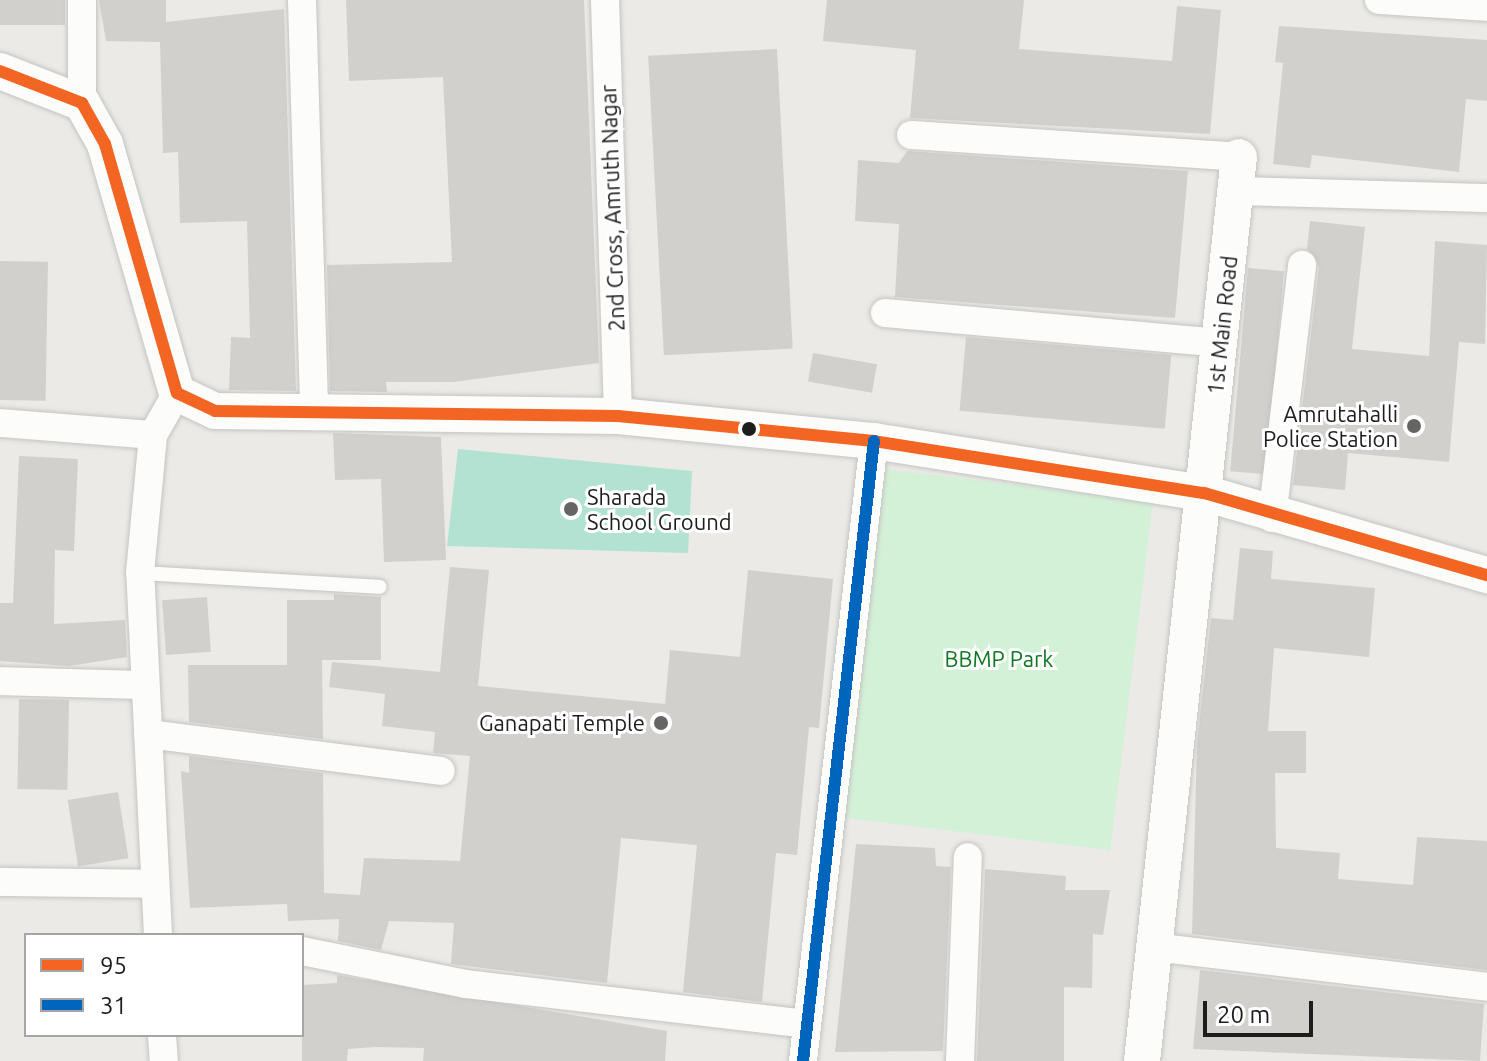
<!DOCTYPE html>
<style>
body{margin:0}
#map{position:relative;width:1487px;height:1061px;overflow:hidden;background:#ebeae6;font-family:Ubuntu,sans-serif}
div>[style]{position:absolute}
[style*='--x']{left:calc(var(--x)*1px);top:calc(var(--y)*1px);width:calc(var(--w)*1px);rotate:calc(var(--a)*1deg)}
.park>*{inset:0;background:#d3f1d7;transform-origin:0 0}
.pitch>*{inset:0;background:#b2e2d2}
.building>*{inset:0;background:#d2d0cd;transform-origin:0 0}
.roads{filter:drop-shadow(0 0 2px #c4c4c2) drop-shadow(0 0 2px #c4c4c2)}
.service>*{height:14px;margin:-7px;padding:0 7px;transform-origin:7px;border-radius:7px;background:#fcfcfb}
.minor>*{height:28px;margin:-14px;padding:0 14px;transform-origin:14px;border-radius:14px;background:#fcfcfb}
.tertiary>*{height:36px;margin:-18px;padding:0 18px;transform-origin:18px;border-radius:18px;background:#fcfcfb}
.bus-1>*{height:12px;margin:-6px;padding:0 6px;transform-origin:6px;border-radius:6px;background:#f26522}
.bus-2>*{height:12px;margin:-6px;padding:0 6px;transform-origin:6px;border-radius:6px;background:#0065bd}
.dots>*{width:22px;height:22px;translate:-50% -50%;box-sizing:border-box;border:4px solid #fff;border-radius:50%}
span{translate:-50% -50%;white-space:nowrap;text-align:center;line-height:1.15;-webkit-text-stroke:6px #fff;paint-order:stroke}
.street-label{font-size:22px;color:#1d1d1d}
.poi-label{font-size:22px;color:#1d1d1d}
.right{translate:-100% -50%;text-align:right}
.left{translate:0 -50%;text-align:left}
.park-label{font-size:22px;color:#0f7722}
.legend{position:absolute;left:24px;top:933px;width:280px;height:104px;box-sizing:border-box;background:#fff;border:2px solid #a5a5a5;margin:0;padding:10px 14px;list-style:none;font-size:24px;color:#1d1d1d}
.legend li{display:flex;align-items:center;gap:16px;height:40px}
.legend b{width:40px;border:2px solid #a5a5a5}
.scale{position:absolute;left:1203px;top:1001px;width:110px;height:36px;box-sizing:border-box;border:4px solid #1d1d1d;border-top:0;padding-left:10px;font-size:24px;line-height:28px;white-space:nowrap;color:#1d1d1d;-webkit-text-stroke:6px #fff;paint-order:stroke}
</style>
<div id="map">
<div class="park">
<div style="left:885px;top:469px;width:270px;height:351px;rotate:7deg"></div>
</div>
<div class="pitch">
<div style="clip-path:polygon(458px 449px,692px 471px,688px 553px,447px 546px)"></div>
</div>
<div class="building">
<div style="left:0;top:0;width:65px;height:25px"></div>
<div style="clip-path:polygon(99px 0,166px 0,166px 22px,284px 9px,296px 391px,229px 390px,231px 337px,250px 338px,247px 221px,180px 223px,178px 152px,163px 153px,160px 42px,106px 41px)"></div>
<div style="clip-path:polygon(346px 0,584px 0,599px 363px,453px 382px,386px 382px,387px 392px,330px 391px,327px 265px,452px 262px,443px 77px,349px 81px)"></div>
<div style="clip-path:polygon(827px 0,1024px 0,1019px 49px,1172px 61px,1177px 6px,1221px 10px,1210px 134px,910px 118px,916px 50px,823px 41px)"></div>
<div style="clip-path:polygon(1279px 26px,1487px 40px,1487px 101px,1466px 99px,1459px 172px,1312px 155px,1310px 168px,1273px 164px,1283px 63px,1275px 62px)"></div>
<div style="left:777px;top:49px;width:300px;height:129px;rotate:87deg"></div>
<div style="clip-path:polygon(907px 151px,1188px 171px,1175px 318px,895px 297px,899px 224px,855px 221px,858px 160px,899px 163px)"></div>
<div style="clip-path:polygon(1310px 221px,1365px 227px,1352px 349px,1429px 356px,1435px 241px,1487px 245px,1485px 344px,1459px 342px,1449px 462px,1348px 453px,1345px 490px,1293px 485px,1319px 267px,1307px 249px)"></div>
<div style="left:0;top:261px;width:48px;height:139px;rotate:1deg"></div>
<div style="left:1248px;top:268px;width:36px;height:204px;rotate:5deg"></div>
<div style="left:966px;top:337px;width:206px;height:74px;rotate:5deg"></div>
<div style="left:813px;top:353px;width:65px;height:29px;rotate:10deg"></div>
<div style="clip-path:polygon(333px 433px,441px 437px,446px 560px,384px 562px,381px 479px,335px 480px)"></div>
<div style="clip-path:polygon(19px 456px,78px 459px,74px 551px,55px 550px,54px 624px,125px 620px,127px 657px,69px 666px,0 661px,0 603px,13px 603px)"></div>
<div style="clip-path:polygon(1240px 548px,1273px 551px,1271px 579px,1375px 588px,1369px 657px,1274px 648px,1268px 731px,1306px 731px,1306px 773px,1275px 773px,1276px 848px,1340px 853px,1338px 879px,1413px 885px,1417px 837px,1487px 841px,1487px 970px,1192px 934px,1197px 744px,1211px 618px,1233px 620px)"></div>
<div style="clip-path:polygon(450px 567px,489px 570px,478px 686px,665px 704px,670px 650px,740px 657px,748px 570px,833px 579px,819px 728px,809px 727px,797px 855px,776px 853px,762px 1002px,683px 992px,697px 845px,621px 838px,607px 983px,451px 964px,454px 923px,389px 921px,381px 950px,338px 941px,339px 919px,288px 921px,287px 904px,190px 908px,181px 771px,189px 773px,189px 756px,323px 773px,324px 893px,360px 895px,364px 858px,460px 861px,470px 756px,433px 753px,435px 732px,382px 726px,385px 694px,329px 687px,332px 662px,440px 672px)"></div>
<div style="clip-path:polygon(334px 594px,381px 597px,381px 660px,322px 660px,323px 739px,189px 722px,188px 665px,287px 665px,287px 600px,334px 600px)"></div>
<div style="left:207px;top:597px;width:55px;height:45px;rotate:86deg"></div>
<div style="left:19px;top:699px;width:50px;height:90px;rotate:1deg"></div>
<div style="left:118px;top:792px;width:67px;height:51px;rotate:81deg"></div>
<div style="clip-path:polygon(856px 844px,935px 848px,936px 866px,951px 867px,943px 1051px,835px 1052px)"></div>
<div style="clip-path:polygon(985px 869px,1066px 876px,1065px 890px,1110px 890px,1103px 935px,1093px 934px,1092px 988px,1064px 987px,1064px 1061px,977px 1061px)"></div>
<div style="clip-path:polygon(1200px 970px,1484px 1004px,1480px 1061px,1193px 1049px)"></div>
<div style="clip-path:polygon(337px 975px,667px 1031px,665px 1061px,423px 1061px,424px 1048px,375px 1047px,348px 1049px,347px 1061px,302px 1061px,302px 985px,337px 983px)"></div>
</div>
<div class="roads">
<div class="service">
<div style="--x:140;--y:573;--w:240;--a:3.3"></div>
</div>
<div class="minor">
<div style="--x:302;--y:0;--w:412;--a:88.3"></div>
<div style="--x:605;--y:0;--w:416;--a:88.2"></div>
<div style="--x:1379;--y:0;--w:108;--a:3.7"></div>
<div style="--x:82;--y:103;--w:103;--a:-90"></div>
<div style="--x:911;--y:135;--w:329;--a:3.8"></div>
<div style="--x:1236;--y:191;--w:251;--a:1.6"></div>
<div style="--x:885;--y:313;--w:336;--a:5.1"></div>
<div style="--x:0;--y:423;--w:153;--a:4.5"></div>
<div style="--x:1272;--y:518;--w:255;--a:-83.2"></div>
<div style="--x:0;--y:681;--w:145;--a:1.6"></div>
<div style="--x:148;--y:734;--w:295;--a:7.2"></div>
<div style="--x:0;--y:882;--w:155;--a:0.7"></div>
<div style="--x:158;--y:935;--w:362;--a:-92.8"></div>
<div style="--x:140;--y:573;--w:139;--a:-84.6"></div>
<div style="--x:153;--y:435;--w:48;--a:-60.3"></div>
<div style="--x:1154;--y:947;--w:335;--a:6.8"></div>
<div style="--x:302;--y:951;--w:167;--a:11.4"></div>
<div style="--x:466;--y:984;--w:343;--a:6.7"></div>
<div style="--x:162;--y:1035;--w:26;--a:86"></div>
<div style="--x:803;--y:1061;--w:624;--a:-83.47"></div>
<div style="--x:960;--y:1061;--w:204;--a:-87.8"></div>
</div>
<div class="tertiary">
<div style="--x:0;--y:71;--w:88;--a:21.3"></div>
<div style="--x:82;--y:103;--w:47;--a:60.7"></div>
<div style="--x:105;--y:144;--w:259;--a:73.9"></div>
<div style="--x:177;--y:393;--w:42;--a:25.3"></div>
<div style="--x:215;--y:411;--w:403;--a:0.7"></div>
<div style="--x:618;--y:416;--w:257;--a:5.6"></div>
<div style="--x:874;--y:441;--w:334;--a:9"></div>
<div style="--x:1204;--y:493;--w:295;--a:16.2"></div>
<div style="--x:1142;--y:1061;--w:909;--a:-83.88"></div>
</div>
</div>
<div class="bus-1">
<div style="--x:0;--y:71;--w:88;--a:21.3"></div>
<div style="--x:82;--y:103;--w:47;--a:60.7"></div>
<div style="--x:105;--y:144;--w:259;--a:73.9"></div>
<div style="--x:177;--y:393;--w:42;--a:25.3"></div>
<div style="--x:215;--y:411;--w:403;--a:0.7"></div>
<div style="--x:618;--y:416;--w:257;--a:5.6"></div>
<div style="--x:874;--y:441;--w:334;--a:9"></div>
<div style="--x:1204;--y:493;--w:295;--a:16.2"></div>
</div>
<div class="bus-2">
<div style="--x:803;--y:1061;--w:624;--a:-83.47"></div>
</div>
<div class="dots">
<div style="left:1414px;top:426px;background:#656563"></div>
<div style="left:749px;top:429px;background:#1d1d1d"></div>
<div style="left:571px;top:509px;background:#656563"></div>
<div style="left:661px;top:723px;background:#656563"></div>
</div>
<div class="street-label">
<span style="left:612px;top:208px;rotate:-92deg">2nd Cross, Amruth Nagar</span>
<span style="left:1222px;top:325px;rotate:-84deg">1st Main Road</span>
</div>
<div class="poi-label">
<span class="right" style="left:1398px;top:426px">Amrutahalli<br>Police Station</span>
<span class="left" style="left:587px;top:509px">Sharada<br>School Ground</span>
<span class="right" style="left:645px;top:723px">Ganapati Temple</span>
</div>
<div class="park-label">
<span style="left:999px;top:659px">BBMP Park</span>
</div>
<ul class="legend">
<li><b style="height:10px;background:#f26522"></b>95</li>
<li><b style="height:10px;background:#0065bd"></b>31</li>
</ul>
<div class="scale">20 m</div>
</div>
